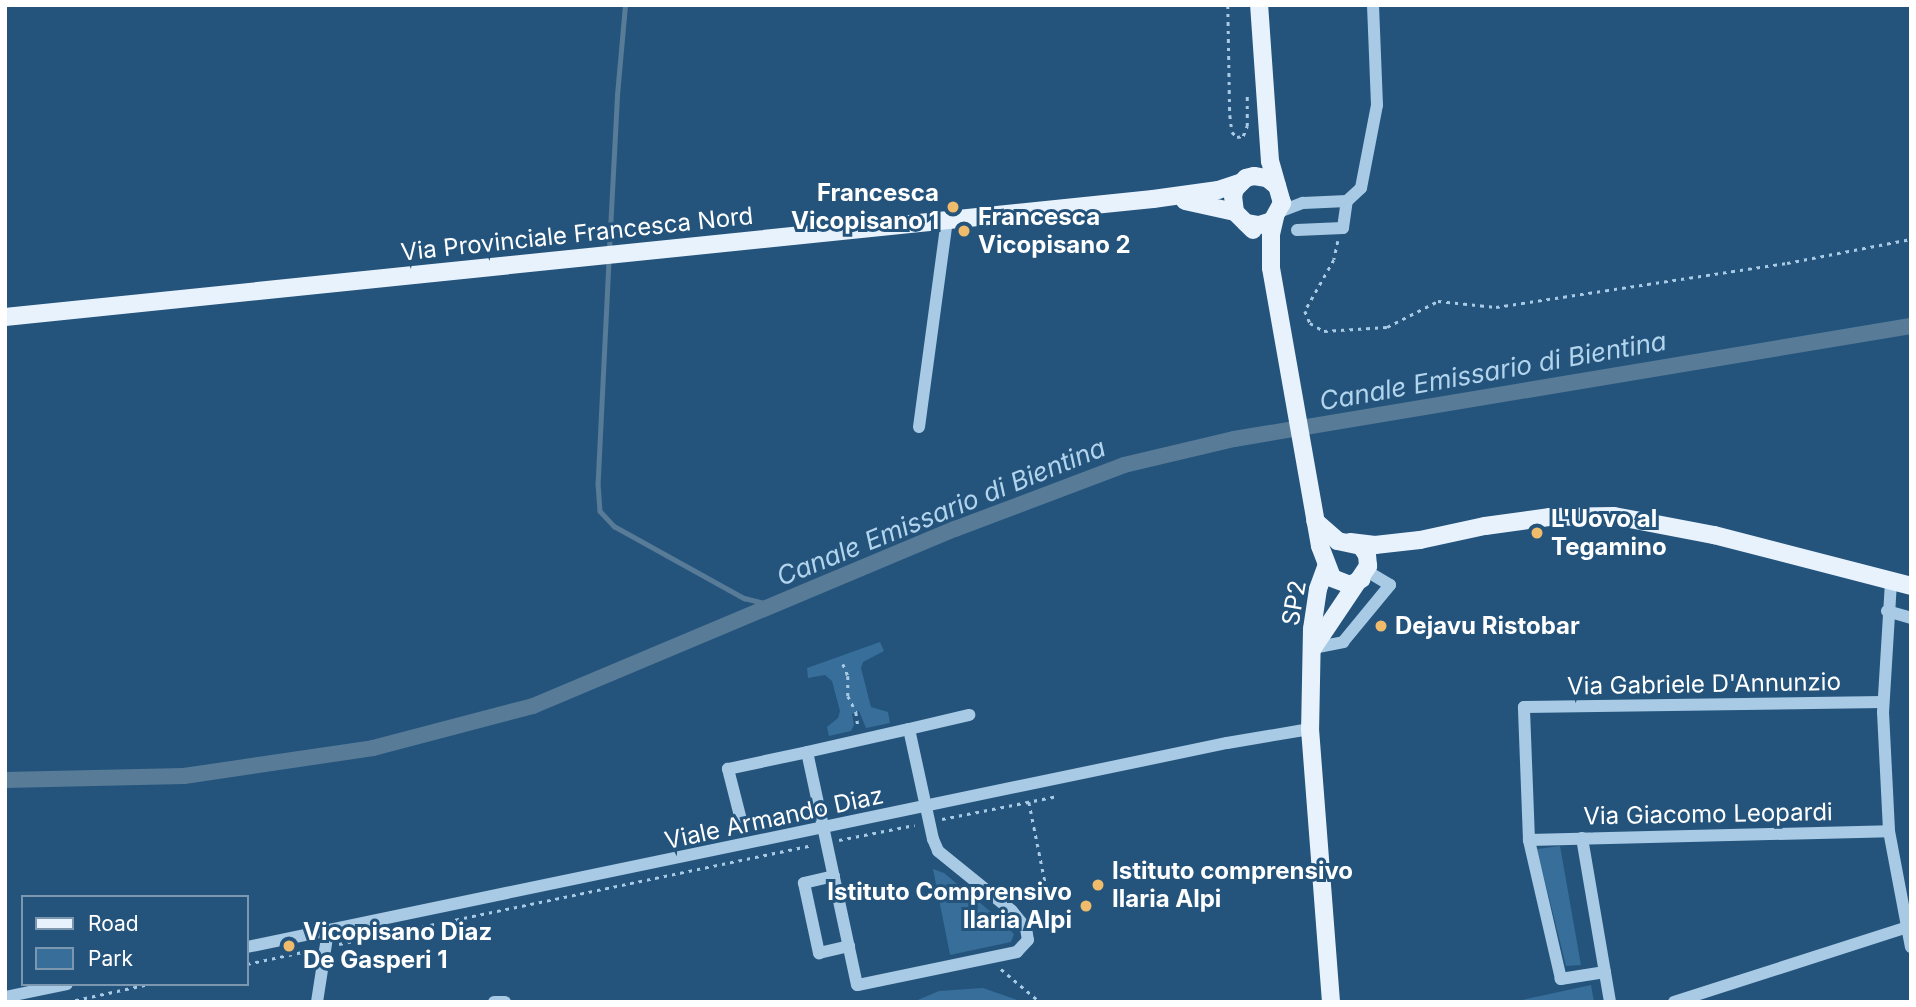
<!DOCTYPE html>
<style>
body{margin:0}
#map{position:relative;width:1916px;height:1007px;overflow:hidden;background:#24547c;font-family:Inter,sans-serif}
div>[style]{position:absolute}
[style*='--x']{left:calc(var(--x)*1px);top:calc(var(--y)*1px);width:calc(var(--w)*1px);rotate:calc(var(--a)*1deg)}
.green>*{inset:0;background:#376e9a}
.stream>*{height:4.5px;margin:-2.25px;padding:0 2.25px;transform-origin:2.25px;border-radius:2.25px;background:#587b97}
.canal>*{height:16px;margin:-8px;padding:0 8px;transform-origin:8px;border-radius:8px;background:#587b97}
.path>*{height:2.5px;margin-top:-1.25px;transform-origin:0;background:repeating-linear-gradient(90deg,#a8cae5 0 3.5px,transparent 0 8.5px)}
.minor>*{height:12px;margin:-6px;padding:0 6px;transform-origin:6px;border-radius:6px;background:#a8cae5}
.major>*{height:18px;margin:-9px;padding:0 9px;transform-origin:9px;border-radius:9px;background:#e8f2fd}
.dots>*{width:19px;height:19px;translate:-50% -50%;box-sizing:border-box;border:4px solid #24547c;border-radius:50%}
span{translate:-50% -50%;white-space:nowrap;text-align:center;line-height:1.15;-webkit-text-stroke:6px #24547c;paint-order:stroke}
.poi-label{font-size:24px;color:#fff;font-weight:700}
.right{translate:-100% -50%;text-align:right}
.left{translate:0 -50%;text-align:left}
.street-label{font-size:24px;color:#fff}
.water-label{font-size:26px;color:#b3d4ed;font-style:italic}
.frame{position:absolute;inset:0;border:7px solid #fff;pointer-events:none}
.legend{position:absolute;left:21px;top:895px;width:228px;height:91px;box-sizing:border-box;background:#24547c;border:2px solid #7c98b0;margin:0;padding:9px 12px;list-style:none;font-size:21px;color:#fff}
.legend li{display:flex;align-items:center;gap:14px;height:35px}
.legend b{width:35px;border:2px solid #7c98b0}
</style>
<div id="map">
<div class="green">
<div style="clip-path:polygon(880px 642px,884px 651px,863px 662px,861px 668px,871px 707px,888px 712px,890px 723px,866px 728px,859px 711px,852px 714px,854px 725px,851px 731px,829px 736px,827px 727px,838px 718px,840px 711px,832px 681px,825px 675px,808px 678px,807px 668px)"></div>
<div style="clip-path:polygon(1560px 846px,1581px 965px,1566px 966px,1537px 849px)"></div>
<div style="clip-path:polygon(933px 869px,944px 873px,997px 917px,1014px 934px,1011px 942px,950px 955px)"></div>
<div style="clip-path:polygon(1591px 985px,1594px 1002px,1513px 1002px)"></div>
<div style="clip-path:polygon(983px 988px,1023px 1002px,913px 1002px,939px 991px)"></div>
</div>
<div class="stream">
<div style="--x:609;--y:249;--w:154;--a:-87"></div>
<div style="--x:617;--y:95;--w:90;--a:-84.9"></div>
<div style="--x:609;--y:261;--w:222;--a:92.8"></div>
<div style="--x:598;--y:483;--w:28;--a:86"></div>
<div style="--x:600;--y:511;--w:21;--a:47"></div>
<div style="--x:614;--y:526;--w:149;--a:29"></div>
<div style="--x:744;--y:598;--w:34;--a:14"></div>
</div>
<div class="canal">
<div style="--x:5;--y:780;--w:179;--a:-1.3"></div>
<div style="--x:184;--y:776;--w:191;--a:-8.4"></div>
<div style="--x:373;--y:748;--w:165;--a:-14.7"></div>
<div style="--x:533;--y:706;--w:458;--a:-22.8"></div>
<div style="--x:955;--y:529;--w:181;--a:-20.7"></div>
<div style="--x:1124;--y:465;--w:113;--a:-13.3"></div>
<div style="--x:1234;--y:439;--w:686;--a:-9.48"></div>
</div>
<div class="path">
<div style="--x:1228;--y:5;--w:110;--a:89"></div>
<div style="--x:1230;--y:115;--w:17;--a:83"></div>
<div style="--x:1232;--y:132;--w:7;--a:45"></div>
<div style="--x:1237;--y:137;--w:6;--a:-9"></div>
<div style="--x:1243;--y:136;--w:11;--a:-68"></div>
<div style="--x:1247;--y:126;--w:34;--a:-90"></div>
<div style="--x:1338;--y:241;--w:19;--a:102"></div>
<div style="--x:1334;--y:260;--w:59;--a:119.6"></div>
<div style="--x:1305;--y:311;--w:13;--a:67"></div>
<div style="--x:1310;--y:323;--w:16;--a:30"></div>
<div style="--x:1324;--y:331;--w:63;--a:-3.6"></div>
<div style="--x:1387;--y:327;--w:57;--a:-27"></div>
<div style="--x:1438;--y:301;--w:58;--a:5.9"></div>
<div style="--x:1496;--y:307;--w:294;--a:-8.6"></div>
<div style="--x:1787;--y:263;--w:126;--a:-11"></div>
<div style="--x:843;--y:664;--w:13;--a:67"></div>
<div style="--x:848;--y:676;--w:20;--a:90"></div>
<div style="--x:848;--y:696;--w:18;--a:63"></div>
<div style="--x:856;--y:712;--w:14;--a:82"></div>
<div style="--x:1029;--y:802;--w:86;--a:78.6"></div>
<div style="--x:942;--y:819;--w:118;--a:-11.2"></div>
<div style="--x:839;--y:840;--w:77;--a:-11.2"></div>
<div style="--x:339;--y:944;--w:483;--a:-11.8"></div>
<div style="--x:247;--y:964;--w:66;--a:-12.2"></div>
<div style="--x:1001;--y:969;--w:51;--a:40.2"></div>
<div style="--x:67;--y:1002;--w:84;--a:-12.4"></div>
</div>
<div class="minor">
<div style="--x:1279;--y:212;--w:26;--a:-21"></div>
<div style="--x:1303;--y:203;--w:44;--a:-2.6"></div>
<div style="--x:1347;--y:201;--w:19;--a:-43"></div>
<div style="--x:1361;--y:188;--w:85;--a:-79.1"></div>
<div style="--x:1377;--y:105;--w:100;--a:-92.3"></div>
<div style="--x:1297;--y:230;--w:46;--a:-2.5"></div>
<div style="--x:1343;--y:228;--w:27;--a:-82"></div>
<div style="--x:919;--y:427;--w:209;--a:-82.3"></div>
<div style="--x:1891;--y:582;--w:130;--a:93.5"></div>
<div style="--x:1883;--y:712;--w:119;--a:87.1"></div>
<div style="--x:1889;--y:831;--w:118;--a:79.3"></div>
<div style="--x:1887;--y:611;--w:25;--a:16"></div>
<div style="--x:1313;--y:648;--w:31;--a:-11"></div>
<div style="--x:1343;--y:642;--w:74;--a:-50.5"></div>
<div style="--x:1390;--y:585;--w:27;--a:-149"></div>
<div style="--x:909;--y:729;--w:113;--a:77.7"></div>
<div style="--x:933;--y:839;--w:13;--a:67"></div>
<div style="--x:938;--y:851;--w:95;--a:39"></div>
<div style="--x:1012;--y:911;--w:22;--a:51"></div>
<div style="--x:1026;--y:928;--w:12;--a:81"></div>
<div style="--x:1028;--y:940;--w:16;--a:133"></div>
<div style="--x:1017;--y:952;--w:163;--a:168.3"></div>
<div style="--x:857;--y:985;--w:238;--a:-102.1"></div>
<div style="--x:807;--y:752;--w:105;--a:-12.7"></div>
<div style="--x:909;--y:729;--w:62;--a:-13.1"></div>
<div style="--x:741;--y:820;--w:53;--a:-104.3"></div>
<div style="--x:728;--y:769;--w:81;--a:-12.1"></div>
<div style="--x:1582;--y:838;--w:166;--a:80.3"></div>
<div style="--x:1529;--y:840;--w:360;--a:-1.4"></div>
<div style="--x:834;--y:876;--w:31;--a:167"></div>
<div style="--x:804;--y:883;--w:72;--a:77.9"></div>
<div style="--x:819;--y:953;--w:31;--a:-13"></div>
<div style="--x:247;--y:947;--w:1001;--a:-11.76"></div>
<div style="--x:1227;--y:743;--w:84;--a:-9.6"></div>
<div style="--x:1605;--y:972;--w:45;--a:171"></div>
<div style="--x:1561;--y:979;--w:143;--a:-103"></div>
<div style="--x:1529;--y:840;--w:133;--a:-92.2"></div>
<div style="--x:1524;--y:707;--w:359;--a:-0.8"></div>
<div style="--x:5;--y:997;--w:63;--a:-11.8"></div>
<div style="--x:317;--y:1002;--w:72;--a:-81.2"></div>
<div style="--x:494;--y:1002;--w:11;--a:0"></div>
<div style="--x:1674;--y:1002;--w:245;--a:-17.8"></div>
</div>
<div class="major">
<div style="--x:1185;--y:201;--w:51;--a:12.4"></div>
<div style="--x:1275;--y:217;--w:18;--a:103"></div>
<div style="--x:1271;--y:235;--w:33;--a:90"></div>
<div style="--x:1271;--y:268;--w:282;--a:80"></div>
<div style="--x:1320;--y:546;--w:34;--a:69"></div>
<div style="--x:1332;--y:578;--w:19;--a:21"></div>
<div style="--x:1350;--y:585;--w:13;--a:-27"></div>
<div style="--x:1246;--y:223;--w:13;--a:9"></div>
<div style="--x:1259;--y:225;--w:14;--a:-17"></div>
<div style="--x:1272;--y:221;--w:21;--a:-61"></div>
<div style="--x:1282;--y:203;--w:44;--a:-105.9"></div>
<div style="--x:1270;--y:161;--w:156;--a:-94"></div>
<div style="--x:1253;--y:230;--w:25;--a:-135"></div>
<div style="--x:1235;--y:212;--w:16;--a:-97"></div>
<div style="--x:1233;--y:196;--w:7;--a:-74"></div>
<div style="--x:1235;--y:189;--w:16;--a:-45"></div>
<div style="--x:1246;--y:178;--w:8;--a:-14"></div>
<div style="--x:1254;--y:176;--w:13;--a:9"></div>
<div style="--x:1267;--y:178;--w:13;--a:39"></div>
<div style="--x:5;--y:317;--w:1154;--a:-5.87"></div>
<div style="--x:1153;--y:199;--w:66;--a:-7.9"></div>
<div style="--x:1218;--y:190;--w:23;--a:-18"></div>
<div style="--x:1350;--y:542;--w:25;--a:7"></div>
<div style="--x:1375;--y:545;--w:45;--a:-6.3"></div>
<div style="--x:1420;--y:540;--w:66;--a:-12.2"></div>
<div style="--x:1485;--y:526;--w:66;--a:-7.9"></div>
<div style="--x:1550;--y:517;--w:64;--a:-0.9"></div>
<div style="--x:1614;--y:516;--w:102;--a:10.8"></div>
<div style="--x:1714;--y:535;--w:203;--a:14.5"></div>
<div style="--x:1326;--y:567;--w:23;--a:110"></div>
<div style="--x:1318;--y:589;--w:40;--a:98.5"></div>
<div style="--x:1312;--y:629;--w:100;--a:91.1"></div>
<div style="--x:1310;--y:729;--w:274;--a:85.6"></div>
<div style="--x:1313;--y:648;--w:99;--a:-56.1"></div>
<div style="--x:1368;--y:566;--w:11;--a:-95"></div>
<div style="--x:1367;--y:555;--w:11;--a:-124"></div>
<div style="--x:1361;--y:546;--w:24;--a:-168"></div>
<div style="--x:1338;--y:541;--w:30;--a:-139"></div>
</div>
<div class="dots">
<div style="left:953px;top:207px;background:#f0bb6b"></div>
<div style="left:964px;top:231px;background:#f0bb6b"></div>
<div style="left:1537px;top:533px;background:#f0bb6b"></div>
<div style="left:1381px;top:626px;background:#f0bb6b"></div>
<div style="left:1098px;top:885px;background:#f0bb6b"></div>
<div style="left:1086px;top:906px;background:#f0bb6b"></div>
<div style="left:289px;top:946px;background:#f0bb6b"></div>
</div>
<div class="poi-label">
<span class="right" style="left:939px;top:207px">Francesca<br>Vicopisano 1</span>
<span class="left" style="left:978px;top:231px">Francesca<br>Vicopisano 2</span>
<span class="left" style="left:1551px;top:533px">L'Uovo al<br>Tegamino</span>
<span class="left" style="left:1395px;top:626px">Dejavu Ristobar</span>
<span class="left" style="left:1112px;top:885px">Istituto comprensivo<br>Ilaria Alpi</span>
<span class="right" style="left:1072px;top:906px">Istituto Comprensivo<br>Ilaria Alpi</span>
<span class="left" style="left:303px;top:946px">Vicopisano Diaz<br>De Gasperi 1</span>
</div>
<div class="street-label">
<span style="left:577px;top:234px;rotate:-6deg">Via Provinciale Francesca Nord</span>
<span style="left:1294px;top:603px;rotate:-80deg">SP2</span>
<span style="left:1704px;top:684px;rotate:-1deg">Via Gabriele D'Annunzio</span>
<span style="left:1708px;top:814px;rotate:-1deg">Via Giacomo Leopardi</span>
<span style="left:774px;top:818px;rotate:-12deg">Viale Armando Diaz</span>
</div>
<div class="water-label">
<span style="left:1493px;top:371px;rotate:-10deg">Canale Emissario di Bientina</span>
<span style="left:941px;top:512px;rotate:-22deg">Canale Emissario di Bientina</span>
</div>
<div class="frame"></div>
<ul class="legend">
<li><b style="height:9px;background:#e8f2fd"></b>Road</li>
<li><b style="height:19px;background:#376e9a"></b>Park</li>
</ul>
</div>
